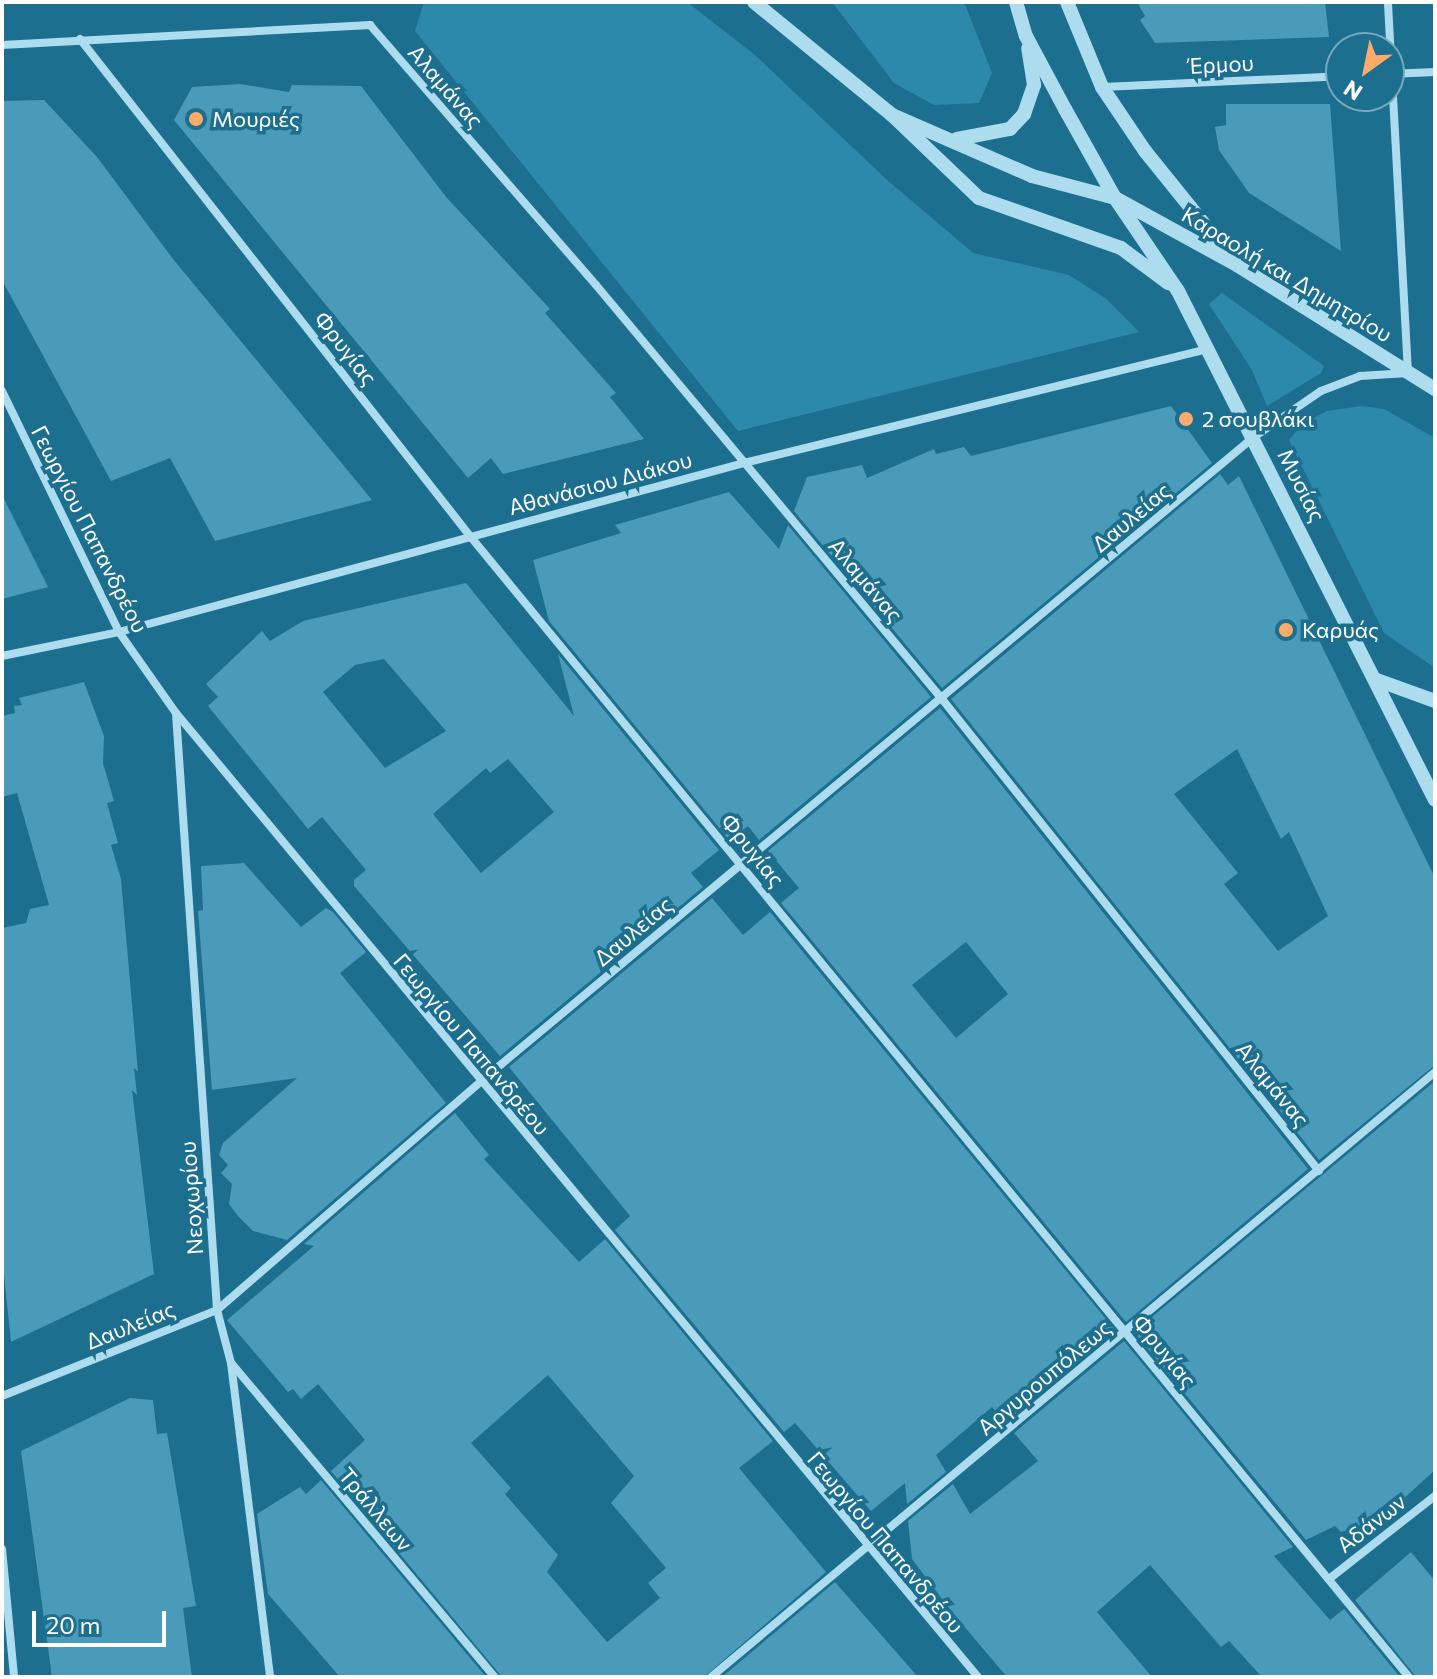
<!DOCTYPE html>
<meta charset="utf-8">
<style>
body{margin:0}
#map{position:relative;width:1437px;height:1679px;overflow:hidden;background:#1d6f90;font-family:Commissioner,sans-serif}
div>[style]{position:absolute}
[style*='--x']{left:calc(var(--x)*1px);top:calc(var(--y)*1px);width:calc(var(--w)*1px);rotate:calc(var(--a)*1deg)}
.green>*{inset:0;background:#2d89ac}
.building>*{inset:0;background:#4a9ab9}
.minor>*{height:8px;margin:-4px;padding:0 4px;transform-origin:4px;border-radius:4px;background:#acdcee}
.tertiary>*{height:14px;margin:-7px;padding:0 7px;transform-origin:7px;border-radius:7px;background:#acdcee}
.dots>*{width:22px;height:22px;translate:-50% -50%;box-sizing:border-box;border:4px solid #1d6f90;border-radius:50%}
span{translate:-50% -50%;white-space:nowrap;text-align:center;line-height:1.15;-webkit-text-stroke:7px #1d6f90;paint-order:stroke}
.street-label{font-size:22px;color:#fff}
.poi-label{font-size:22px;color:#fff}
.left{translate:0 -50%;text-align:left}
.frame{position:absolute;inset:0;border:4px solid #fff;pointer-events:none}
.north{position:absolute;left:1325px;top:32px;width:80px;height:80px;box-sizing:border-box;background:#1d6f90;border:2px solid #77a9bc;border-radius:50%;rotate:213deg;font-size:22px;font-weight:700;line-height:32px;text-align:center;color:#fff}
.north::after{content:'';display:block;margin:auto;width:28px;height:36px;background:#fdab6b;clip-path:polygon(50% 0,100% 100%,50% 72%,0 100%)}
.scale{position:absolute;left:32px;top:1611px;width:134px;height:36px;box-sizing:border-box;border:4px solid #fff;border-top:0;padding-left:10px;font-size:24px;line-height:28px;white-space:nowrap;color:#fff;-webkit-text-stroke:6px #1d6f90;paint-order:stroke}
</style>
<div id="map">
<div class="green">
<div style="clip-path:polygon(424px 2px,687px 2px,755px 55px,886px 179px,973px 253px,1069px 275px,1105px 298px,1139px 332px,738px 431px,415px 31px)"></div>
<div style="clip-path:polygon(832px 2px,964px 2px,992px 73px,979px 103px,934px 105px,894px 83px)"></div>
<div style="clip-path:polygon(1222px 293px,1324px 366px,1321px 373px,1267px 406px,1252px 370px,1209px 304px)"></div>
<div style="clip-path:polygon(1362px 406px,1384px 409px,1435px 438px,1435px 668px,1384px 633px,1289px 440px,1303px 423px,1327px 411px)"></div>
</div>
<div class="building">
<div style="clip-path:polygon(1137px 2px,1325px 2px,1329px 37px,1155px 43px,1140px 20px,1145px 16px)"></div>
<div style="clip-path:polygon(240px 84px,289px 92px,292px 85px,361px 86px,447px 198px,550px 309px,545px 313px,616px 393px,610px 397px,644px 439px,503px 474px,491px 458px,468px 478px,174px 120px,192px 87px)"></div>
<div style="clip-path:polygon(44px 100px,97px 157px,173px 259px,372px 500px,215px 541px,170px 458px,111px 481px,2px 280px,2px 101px)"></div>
<div style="clip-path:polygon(1226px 104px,1330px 104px,1341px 251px,1249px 193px,1219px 150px,1215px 127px,1226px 125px)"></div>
<div style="clip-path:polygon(1171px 406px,1212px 463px,942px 688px,794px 511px,807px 477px,862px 465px,867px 478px,934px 449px,936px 454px,964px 447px,971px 456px)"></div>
<div style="clip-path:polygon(evenodd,1220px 474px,1228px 485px,1239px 476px,1435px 878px,1435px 1065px,1319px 1160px,951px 699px,1220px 474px,1237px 749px,1281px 839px,1289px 832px,1328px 916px,1278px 951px,1224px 884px,1238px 873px,1174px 794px,1237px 749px)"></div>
<div style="clip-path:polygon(729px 492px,779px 549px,788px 525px,931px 697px,759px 840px,748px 826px,730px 841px,549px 621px,533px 560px,621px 533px,615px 525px)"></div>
<div style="clip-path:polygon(2px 495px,48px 587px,2px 599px)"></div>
<div style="clip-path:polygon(evenodd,466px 583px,574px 716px,558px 654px,719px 850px,691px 873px,703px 887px,500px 1056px,354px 886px,354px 880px,366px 870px,322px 817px,308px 829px,208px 706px,218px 697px,206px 684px,262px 631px,270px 641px,303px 621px,466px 583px,384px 659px,446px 731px,385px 768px,323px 692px,355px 665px,384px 659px,466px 583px,508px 759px,554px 812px,481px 873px,433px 814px,486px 768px,490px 773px,508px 759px)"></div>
<div style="clip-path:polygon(84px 682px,104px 736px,103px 763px,114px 801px,107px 803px,118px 843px,111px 845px,121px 879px,138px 1072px,134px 1068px,137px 1095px,132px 1090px,154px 1274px,11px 1342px,2px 1255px,2px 928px,26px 923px,30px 909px,49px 905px,17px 793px,2px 797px,2px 716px,15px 713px,14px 706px,22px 705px,19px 698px)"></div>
<div style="clip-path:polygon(evenodd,940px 708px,1308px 1169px,1126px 1322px,781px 903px,799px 888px,768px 851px,940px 708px,966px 942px,1008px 994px,956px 1038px,912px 985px,966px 942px)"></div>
<div style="clip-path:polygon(244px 863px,301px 927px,326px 908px,333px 912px,366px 952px,340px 973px,446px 1103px,287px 1240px,253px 1231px,238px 1216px,229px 1204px,232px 1184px,221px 1173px,228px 1165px,219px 1155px,223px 1143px,297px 1078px,212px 1090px,198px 911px,203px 910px,201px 866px)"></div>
<div style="clip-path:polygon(712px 898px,743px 935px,770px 912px,1115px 1330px,1005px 1422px,992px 1407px,936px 1455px,946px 1472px,907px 1504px,905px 1483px,871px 1511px,795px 1423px,784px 1432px,615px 1230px,630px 1216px,509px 1067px)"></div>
<div style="clip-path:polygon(1435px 1081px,1435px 1470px,1379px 1521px,1341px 1532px,1335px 1526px,1306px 1540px,1134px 1332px)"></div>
<div style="clip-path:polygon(evenodd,455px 1113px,489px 1155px,484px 1159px,579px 1262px,605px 1239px,773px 1441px,739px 1468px,826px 1572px,704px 1677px,502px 1677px,331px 1471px,365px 1440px,318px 1384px,301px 1399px,293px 1389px,288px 1392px,227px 1320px,314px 1246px,304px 1244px,455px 1113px,548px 1375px,634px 1476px,611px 1503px,666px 1568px,648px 1583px,660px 1598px,607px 1642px,547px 1572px,558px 1555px,505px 1494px,511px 1488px,471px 1443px,548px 1375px)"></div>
<div style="clip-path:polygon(1124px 1341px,1293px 1547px,1274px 1556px,1330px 1620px,1344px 1609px,1400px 1677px,1262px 1677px,1229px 1641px,1221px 1647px,1150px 1565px,1097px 1612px,1152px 1677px,1007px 1677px,952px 1612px,912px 1559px,908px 1521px,953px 1484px,970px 1514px,1038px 1461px,1014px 1433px)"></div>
<div style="clip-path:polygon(130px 1398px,153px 1400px,157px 1434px,167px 1433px,196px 1606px,183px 1608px,192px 1677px,52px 1677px,21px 1451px)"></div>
<div style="clip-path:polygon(321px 1480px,486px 1677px,340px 1677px,268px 1594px,257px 1514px,300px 1487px,306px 1494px)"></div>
<div style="clip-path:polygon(1411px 1552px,1435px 1581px,1435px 1677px,1416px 1677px,1355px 1600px)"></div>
<div style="clip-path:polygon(835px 1582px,918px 1677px,722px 1677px)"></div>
</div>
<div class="minor">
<div style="--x:80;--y:39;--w:632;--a:51.88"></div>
<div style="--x:470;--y:536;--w:1478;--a:50.55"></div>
<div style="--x:2;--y:45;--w:369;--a:-3.1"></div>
<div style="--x:370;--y:25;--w:344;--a:49"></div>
<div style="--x:596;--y:285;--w:540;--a:50.11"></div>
<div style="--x:942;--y:699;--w:604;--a:51.38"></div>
<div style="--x:1389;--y:74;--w:46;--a:-2.5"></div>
<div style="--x:1103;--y:87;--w:238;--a:-2.6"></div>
<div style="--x:2;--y:391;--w:268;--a:64.1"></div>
<div style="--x:119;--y:632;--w:99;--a:54.9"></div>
<div style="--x:176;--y:713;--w:1254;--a:50.24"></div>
<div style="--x:2;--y:656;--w:119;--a:-11.6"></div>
<div style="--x:119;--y:632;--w:647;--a:-15.13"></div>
<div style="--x:744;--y:463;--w:477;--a:-13.8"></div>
<div style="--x:176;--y:714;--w:597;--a:86.06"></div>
<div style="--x:217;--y:1310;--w:55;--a:75.2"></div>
<div style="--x:231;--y:1363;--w:316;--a:82.9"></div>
<div style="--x:232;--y:1364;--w:409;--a:50"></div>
<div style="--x:2;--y:1396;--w:232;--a:-21.8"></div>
<div style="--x:217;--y:1310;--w:348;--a:-40.9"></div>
<div style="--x:480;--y:1082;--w:1008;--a:-39.81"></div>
<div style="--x:1254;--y:437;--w:81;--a:-34.5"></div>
<div style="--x:1321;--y:391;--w:42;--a:-21"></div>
<div style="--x:1360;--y:376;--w:48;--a:-3.6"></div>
<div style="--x:1408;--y:373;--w:372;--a:-93.1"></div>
<div style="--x:2;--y:1549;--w:129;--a:84.6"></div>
<div style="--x:1329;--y:1579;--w:135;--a:-38.1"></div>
<div style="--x:711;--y:1677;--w:944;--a:-39.88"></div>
</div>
<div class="tertiary">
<div style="--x:754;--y:2;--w:178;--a:39.3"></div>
<div style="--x:892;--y:115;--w:120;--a:43.7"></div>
<div style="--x:979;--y:198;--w:151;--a:19.4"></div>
<div style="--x:1121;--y:248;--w:59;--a:36.7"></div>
<div style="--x:1016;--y:2;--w:35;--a:74"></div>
<div style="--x:1026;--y:36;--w:83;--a:61.9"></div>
<div style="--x:1065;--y:109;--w:102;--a:60.7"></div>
<div style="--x:1115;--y:198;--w:112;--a:55.9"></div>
<div style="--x:1178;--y:291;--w:570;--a:63.21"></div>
<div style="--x:1067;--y:2;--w:92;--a:67.6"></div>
<div style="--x:1102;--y:87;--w:77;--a:56.1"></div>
<div style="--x:1145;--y:151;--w:139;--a:51.1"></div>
<div style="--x:892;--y:115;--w:153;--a:23.5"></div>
<div style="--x:1032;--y:176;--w:86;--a:14.8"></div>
<div style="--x:1115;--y:198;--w:139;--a:28.8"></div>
<div style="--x:1237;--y:265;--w:234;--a:32.1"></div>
<div style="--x:957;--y:139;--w:54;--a:-10.7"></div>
<div style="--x:1010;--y:129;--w:21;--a:-47"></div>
<div style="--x:1024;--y:114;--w:31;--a:-71"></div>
<div style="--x:1034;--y:85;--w:37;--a:-99"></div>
<div style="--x:1377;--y:680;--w:62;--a:19.9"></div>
</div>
<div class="dots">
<div style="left:196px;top:119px;background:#fdab6b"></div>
<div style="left:1186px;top:419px;background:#fdab6b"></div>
<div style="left:1286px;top:630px;background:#fdab6b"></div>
</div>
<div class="street-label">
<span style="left:1221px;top:64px;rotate:-3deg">Έρμου</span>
<span style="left:446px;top:86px;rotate:49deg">Αλαμάνας</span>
<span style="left:1287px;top:274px;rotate:31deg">Καραολή και Δημητρίου</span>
<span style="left:346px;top:348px;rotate:52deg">Φρυγίας</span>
<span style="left:600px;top:483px;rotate:-15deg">Αθανάσιου Διάκου</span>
<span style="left:1302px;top:485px;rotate:63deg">Μυσίας</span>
<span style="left:1131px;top:517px;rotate:-40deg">Δαυλείας</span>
<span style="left:90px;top:529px;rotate:63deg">Γεωργίου Παπανδρέου</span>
<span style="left:866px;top:580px;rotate:50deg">Αλαμάνας</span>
<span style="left:753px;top:850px;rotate:51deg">Φρυγίας</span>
<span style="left:633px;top:931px;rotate:-40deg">Δαυλείας</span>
<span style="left:472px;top:1044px;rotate:50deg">Γεωργίου Παπανδρέου</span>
<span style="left:1273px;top:1084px;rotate:51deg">Αλαμάνας</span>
<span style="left:191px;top:1198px;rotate:-94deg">Νεοχωρίου</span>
<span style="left:130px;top:1325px;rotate:-22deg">Δαυλείας</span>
<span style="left:1165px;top:1351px;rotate:51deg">Φρυγίας</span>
<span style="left:1044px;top:1377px;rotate:-40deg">Αργυρουπόλεως</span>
<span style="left:376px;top:1509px;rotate:50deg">Τράλλεων</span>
<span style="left:1371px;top:1523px;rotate:-38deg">Αδάνων</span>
<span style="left:886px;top:1542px;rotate:50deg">Γεωργίου Παπανδρέου</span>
</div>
<div class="poi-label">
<span class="left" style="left:212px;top:119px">Μουριές</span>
<span class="left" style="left:1202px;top:419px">2 σουβλάκι</span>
<span class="left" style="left:1302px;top:630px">Καρυάς</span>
</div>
<div class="frame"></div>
<div class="north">N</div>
<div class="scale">20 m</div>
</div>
